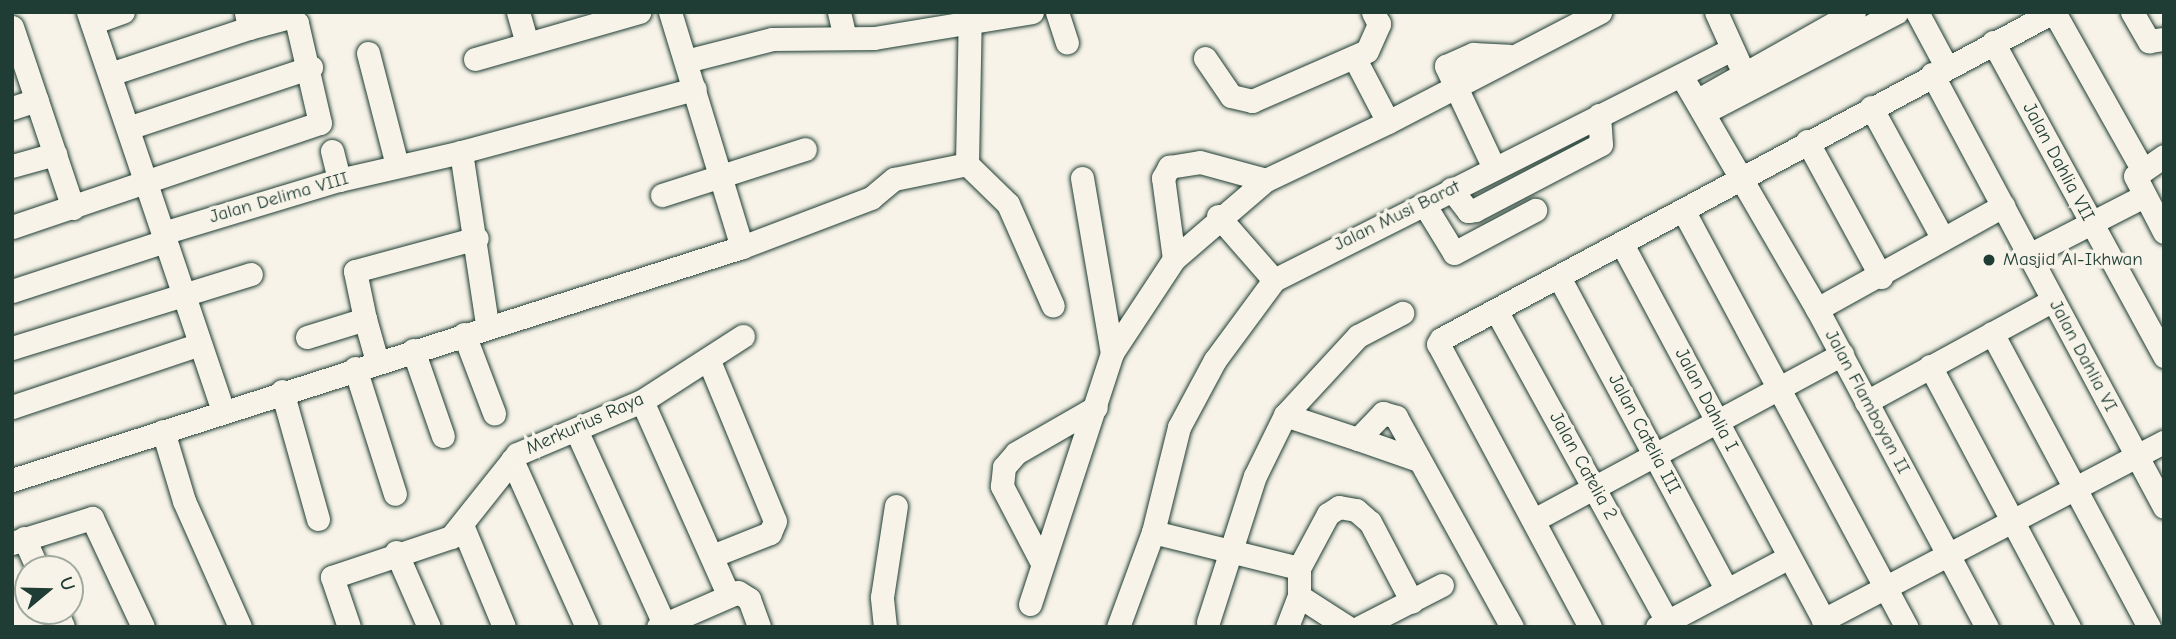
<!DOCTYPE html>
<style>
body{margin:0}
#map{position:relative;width:2176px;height:639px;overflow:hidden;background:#f7f3e8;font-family:"Comic Neue",sans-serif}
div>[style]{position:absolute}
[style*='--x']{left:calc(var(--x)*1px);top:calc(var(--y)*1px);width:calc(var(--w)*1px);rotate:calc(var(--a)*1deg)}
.roads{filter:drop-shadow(0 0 2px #1f3d34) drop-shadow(0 0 2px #1f3d34)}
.minor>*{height:23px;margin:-11.5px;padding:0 11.5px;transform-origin:11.5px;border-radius:11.5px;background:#f7f3e8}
.dots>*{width:19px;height:19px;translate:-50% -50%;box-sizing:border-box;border:4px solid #f7f3e8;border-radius:50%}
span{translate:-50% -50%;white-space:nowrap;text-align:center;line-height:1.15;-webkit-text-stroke:7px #f7f3e8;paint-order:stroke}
.street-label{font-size:19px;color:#1f3d34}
.poi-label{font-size:19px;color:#1f3d34}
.left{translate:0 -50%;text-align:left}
.frame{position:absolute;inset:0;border:14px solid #1f3d34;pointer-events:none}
.north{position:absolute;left:14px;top:555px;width:70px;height:70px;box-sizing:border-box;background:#f7f3e8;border:2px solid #a1aaa0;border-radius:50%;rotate:71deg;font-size:19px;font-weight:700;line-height:28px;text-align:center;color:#1f3d34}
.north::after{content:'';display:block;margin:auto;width:24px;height:32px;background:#1f3d34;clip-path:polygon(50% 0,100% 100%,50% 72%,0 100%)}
</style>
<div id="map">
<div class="roads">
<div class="minor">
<div style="--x:88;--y:12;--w:421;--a:71.3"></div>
<div style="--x:518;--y:12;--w:32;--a:74"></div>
<div style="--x:670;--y:12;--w:246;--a:73"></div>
<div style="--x:839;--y:12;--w:23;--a:77"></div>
<div style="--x:1057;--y:12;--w:32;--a:72"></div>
<div style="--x:1716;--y:12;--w:56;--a:65.7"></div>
<div style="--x:1917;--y:12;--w:61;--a:61.8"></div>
<div style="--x:2054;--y:12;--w:180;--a:60.7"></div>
<div style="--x:2132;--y:12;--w:34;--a:60"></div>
<div style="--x:2149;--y:41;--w:15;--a:-8"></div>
<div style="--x:92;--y:23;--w:33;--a:-20"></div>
<div style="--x:12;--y:27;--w:191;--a:71.4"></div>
<div style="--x:1993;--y:42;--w:358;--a:61.4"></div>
<div style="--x:368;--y:53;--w:116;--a:75.5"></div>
<div style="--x:1354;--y:57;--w:73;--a:62.4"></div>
<div style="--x:1388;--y:122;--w:239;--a:-27.4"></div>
<div style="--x:1205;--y:58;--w:46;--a:55.6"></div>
<div style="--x:1231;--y:96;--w:22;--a:13"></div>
<div style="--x:1252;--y:101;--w:125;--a:-23.5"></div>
<div style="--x:1367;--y:51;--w:30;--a:-66"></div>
<div style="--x:1379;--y:24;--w:13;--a:-117"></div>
<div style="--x:475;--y:59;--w:171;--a:-16"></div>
<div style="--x:686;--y:61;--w:89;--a:-14.3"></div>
<div style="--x:772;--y:39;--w:102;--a:-0.6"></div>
<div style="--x:874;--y:38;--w:160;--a:-9.3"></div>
<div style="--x:110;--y:74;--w:146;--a:-18.3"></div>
<div style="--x:1932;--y:74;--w:491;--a:61.8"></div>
<div style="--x:1682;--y:77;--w:268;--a:59.8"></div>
<div style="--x:1817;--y:309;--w:361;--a:61.9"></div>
<div style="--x:1698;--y:100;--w:179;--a:-29.4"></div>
<div style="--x:1871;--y:107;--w:150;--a:61.4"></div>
<div style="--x:12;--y:108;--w:26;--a:-18"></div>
<div style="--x:1705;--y:112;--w:216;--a:-27.5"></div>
<div style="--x:128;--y:128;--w:193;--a:-18.4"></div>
<div style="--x:1807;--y:141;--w:155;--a:61.4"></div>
<div style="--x:332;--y:151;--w:30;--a:76"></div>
<div style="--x:461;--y:152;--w:242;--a:-15.1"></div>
<div style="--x:2164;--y:156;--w:35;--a:145"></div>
<div style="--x:2135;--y:176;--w:63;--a:62.6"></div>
<div style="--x:967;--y:164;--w:57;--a:44.3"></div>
<div style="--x:1008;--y:204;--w:111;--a:66.2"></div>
<div style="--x:967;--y:164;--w:150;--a:-88.9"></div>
<div style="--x:12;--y:166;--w:45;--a:-15.6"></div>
<div style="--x:1494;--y:168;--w:113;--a:-115.2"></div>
<div style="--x:1446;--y:66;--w:30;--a:-24"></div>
<div style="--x:1473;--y:54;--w:35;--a:3"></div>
<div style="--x:1082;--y:178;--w:178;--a:80.3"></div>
<div style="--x:1451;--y:189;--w:28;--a:52"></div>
<div style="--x:1468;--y:211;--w:7;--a:-8"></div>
<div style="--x:1475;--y:210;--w:142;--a:-27.6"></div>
<div style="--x:1601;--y:144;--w:29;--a:-94"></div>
<div style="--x:662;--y:195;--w:150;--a:-17.8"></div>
<div style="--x:1424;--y:204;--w:57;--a:58.5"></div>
<div style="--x:1454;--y:253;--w:92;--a:-28"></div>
<div style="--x:1683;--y:210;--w:473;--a:61.8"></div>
<div style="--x:1218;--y:216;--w:85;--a:48.8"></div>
<div style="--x:12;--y:227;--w:325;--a:-18.7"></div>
<div style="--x:320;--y:123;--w:103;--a:-103"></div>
<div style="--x:297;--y:23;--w:9;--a:-139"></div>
<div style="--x:290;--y:17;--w:42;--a:165"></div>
<div style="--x:249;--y:28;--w:16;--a:-101"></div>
<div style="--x:163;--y:233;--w:184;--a:-16.8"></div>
<div style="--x:339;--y:180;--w:125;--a:-12.9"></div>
<div style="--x:461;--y:152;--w:174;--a:81.4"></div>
<div style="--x:1622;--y:244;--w:434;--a:61.8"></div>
<div style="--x:2029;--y:255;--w:127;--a:-27.2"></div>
<div style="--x:1174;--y:259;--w:82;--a:-97.7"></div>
<div style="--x:1163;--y:178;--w:13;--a:-61"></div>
<div style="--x:1169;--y:167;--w:31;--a:-9"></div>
<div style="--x:1200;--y:162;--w:68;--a:15.3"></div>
<div style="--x:1560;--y:279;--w:353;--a:61.8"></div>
<div style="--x:12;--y:291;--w:161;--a:-18.1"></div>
<div style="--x:1817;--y:309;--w:213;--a:-29"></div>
<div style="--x:1497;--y:312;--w:353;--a:61.2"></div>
<div style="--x:365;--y:319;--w:49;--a:-101.8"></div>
<div style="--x:355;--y:271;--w:126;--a:-15.1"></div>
<div style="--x:1992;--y:333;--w:333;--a:61.9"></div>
<div style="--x:464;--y:334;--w:85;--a:69.2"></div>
<div style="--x:307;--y:337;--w:61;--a:-17.2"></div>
<div style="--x:365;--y:319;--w:44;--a:74.1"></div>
<div style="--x:12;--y:348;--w:250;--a:-17.2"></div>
<div style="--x:413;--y:350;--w:91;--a:70.8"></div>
<div style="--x:709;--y:361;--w:173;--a:67.6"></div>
<div style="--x:775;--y:521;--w:13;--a:113"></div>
<div style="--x:770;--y:533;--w:62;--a:158.4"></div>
<div style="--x:1930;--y:366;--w:296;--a:62"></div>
<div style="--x:355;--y:368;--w:132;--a:72.4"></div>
<div style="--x:282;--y:391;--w:133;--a:74.3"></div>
<div style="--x:642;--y:401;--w:211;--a:66"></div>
<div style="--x:1866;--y:402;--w:213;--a:-28.6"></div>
<div style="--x:12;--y:407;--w:198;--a:-18.5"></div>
<div style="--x:1285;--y:415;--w:108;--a:-47.3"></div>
<div style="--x:1358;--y:336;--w:50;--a:-27.6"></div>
<div style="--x:163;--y:431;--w:73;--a:73.3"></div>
<div style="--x:184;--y:501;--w:138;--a:66"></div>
<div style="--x:577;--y:432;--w:211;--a:65.6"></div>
<div style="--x:512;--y:460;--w:183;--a:65.8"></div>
<div style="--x:1418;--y:460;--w:64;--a:-160.7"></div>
<div style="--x:1358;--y:439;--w:36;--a:-46"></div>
<div style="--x:1383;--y:413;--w:14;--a:17"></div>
<div style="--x:1396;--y:417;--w:240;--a:61.1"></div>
<div style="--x:12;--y:480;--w:766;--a:-17.7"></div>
<div style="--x:742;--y:247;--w:138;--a:-20.8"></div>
<div style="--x:871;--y:198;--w:30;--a:-40"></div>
<div style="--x:894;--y:179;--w:75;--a:-11.6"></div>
<div style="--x:1534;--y:520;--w:350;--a:-28.3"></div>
<div style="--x:462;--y:525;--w:110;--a:67.6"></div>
<div style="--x:1153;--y:532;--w:150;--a:13.9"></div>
<div style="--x:24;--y:538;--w:34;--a:66"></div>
<div style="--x:12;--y:543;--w:84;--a:-17.4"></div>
<div style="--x:92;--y:518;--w:120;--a:64.9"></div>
<div style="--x:396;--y:552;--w:82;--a:66.3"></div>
<div style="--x:1042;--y:563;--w:87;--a:-117.5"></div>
<div style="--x:1002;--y:486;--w:19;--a:-84"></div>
<div style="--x:1004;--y:467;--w:18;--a:-49"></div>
<div style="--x:1016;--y:453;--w:92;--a:-29.9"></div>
<div style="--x:1030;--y:604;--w:264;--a:-71.9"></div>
<div style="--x:1112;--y:353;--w:113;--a:-56.6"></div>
<div style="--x:1174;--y:259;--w:121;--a:-40.7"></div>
<div style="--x:1266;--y:180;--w:135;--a:-25.4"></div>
<div style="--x:56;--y:611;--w:17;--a:66"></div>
<div style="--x:1823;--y:620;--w:385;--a:-27.6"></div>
<div style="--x:1208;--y:622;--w:153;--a:-72.2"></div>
<div style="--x:1255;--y:476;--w:68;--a:-63.8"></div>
<div style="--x:1285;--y:415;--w:77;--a:18.2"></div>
<div style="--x:349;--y:627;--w:53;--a:-108.8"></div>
<div style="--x:332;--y:577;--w:126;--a:-18.6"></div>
<div style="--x:451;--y:537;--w:106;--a:-51.5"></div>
<div style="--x:517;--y:454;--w:136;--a:-23"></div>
<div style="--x:642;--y:401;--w:120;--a:-32.8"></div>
<div style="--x:658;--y:627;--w:87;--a:-23.6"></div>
<div style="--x:738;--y:592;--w:13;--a:32"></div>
<div style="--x:749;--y:599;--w:30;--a:70"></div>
<div style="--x:885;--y:627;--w:30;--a:-96"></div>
<div style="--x:882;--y:597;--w:92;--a:-81.3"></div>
<div style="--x:1118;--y:627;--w:101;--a:-69.8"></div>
<div style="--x:1153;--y:532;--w:108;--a:-76.1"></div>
<div style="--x:1179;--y:427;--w:76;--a:-61.8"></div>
<div style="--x:1215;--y:360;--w:99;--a:-53.6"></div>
<div style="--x:1274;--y:280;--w:513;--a:-26.76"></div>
<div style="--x:1287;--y:627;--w:33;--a:-69"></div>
<div style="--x:1347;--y:627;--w:57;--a:-147.1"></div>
<div style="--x:1299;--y:596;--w:28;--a:-90"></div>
<div style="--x:1299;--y:568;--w:61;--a:-61.8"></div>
<div style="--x:1328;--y:514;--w:13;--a:-32"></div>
<div style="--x:1339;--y:507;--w:17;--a:10"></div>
<div style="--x:1356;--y:510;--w:18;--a:41"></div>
<div style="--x:1370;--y:522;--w:90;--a:62.3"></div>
<div style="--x:1360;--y:627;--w:92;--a:-27.1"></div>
<div style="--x:1590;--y:627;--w:321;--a:-118.2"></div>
<div style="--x:1438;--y:344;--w:6;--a:-59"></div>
<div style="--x:1441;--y:339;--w:694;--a:-28.12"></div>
<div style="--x:1657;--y:627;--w:149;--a:-27.9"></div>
</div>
</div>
<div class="dots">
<div style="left:1989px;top:260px;background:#1f3d34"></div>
</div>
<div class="street-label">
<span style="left:2058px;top:162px;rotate:62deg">Jalan Dahlia VII</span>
<span style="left:279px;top:198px;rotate:-16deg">Jalan Delima VIII</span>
<span style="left:1397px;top:216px;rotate:-26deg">Jalan Musi Barat</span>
<span style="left:2083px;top:356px;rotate:62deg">Jalan Dahlia VI</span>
<span style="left:1706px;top:400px;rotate:62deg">Jalan Dahlia I</span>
<span style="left:1867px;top:402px;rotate:62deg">Jalan Flamboyan II</span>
<span style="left:585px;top:424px;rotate:-24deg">Merkurius Raya</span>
<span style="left:1644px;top:434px;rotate:62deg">Jalan Catelia III</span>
<span style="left:1583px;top:466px;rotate:61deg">Jalan Catelia 2</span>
</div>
<div class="poi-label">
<span class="left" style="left:2003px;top:260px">Masjid Al-Ikhwan</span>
</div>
<div class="frame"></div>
<div class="north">U</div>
</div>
